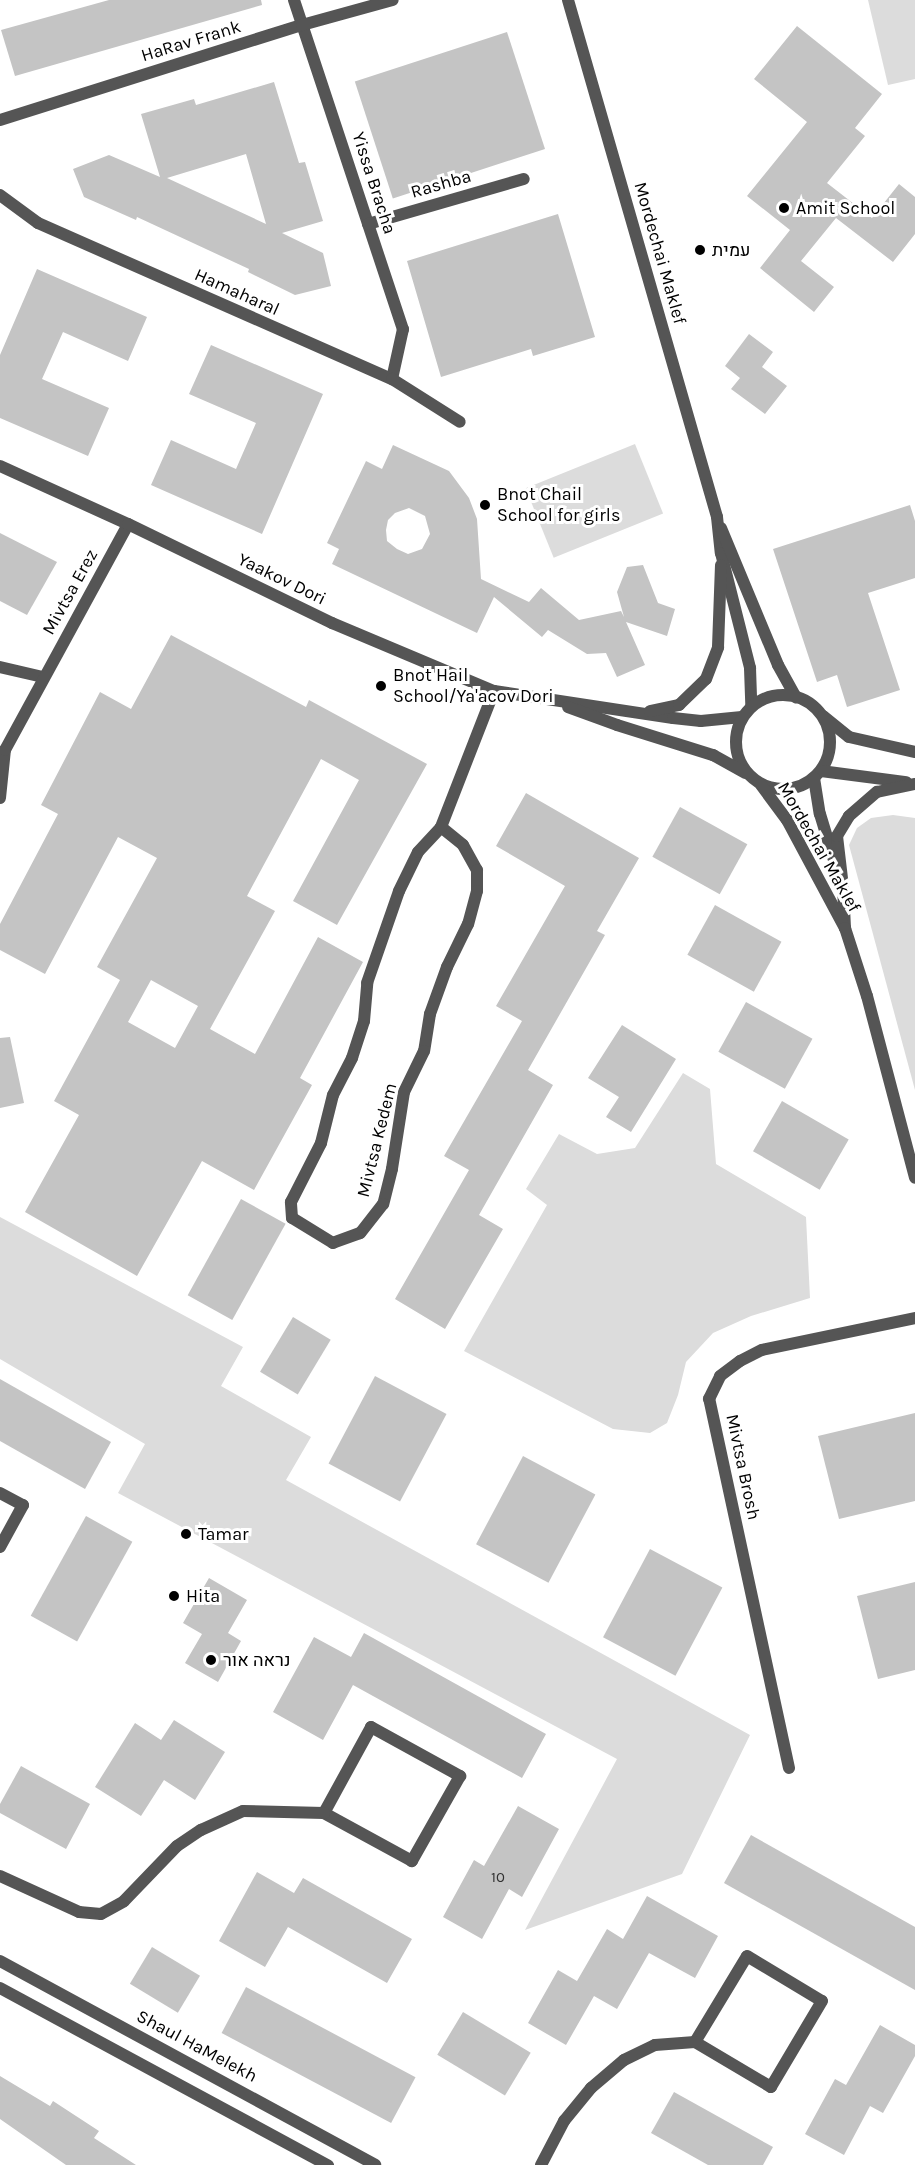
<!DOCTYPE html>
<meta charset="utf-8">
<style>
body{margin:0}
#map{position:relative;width:915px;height:2165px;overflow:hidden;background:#fff;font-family:Karla,Heebo,sans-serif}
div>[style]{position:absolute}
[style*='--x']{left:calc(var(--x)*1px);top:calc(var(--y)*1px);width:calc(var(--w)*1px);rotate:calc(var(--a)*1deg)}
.green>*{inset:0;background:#dcdcdc;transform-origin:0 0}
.building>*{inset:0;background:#c4c4c4;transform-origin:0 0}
.minor>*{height:12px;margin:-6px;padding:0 6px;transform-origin:6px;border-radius:6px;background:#555}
.tertiary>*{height:12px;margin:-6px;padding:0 6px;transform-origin:6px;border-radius:6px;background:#555}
.tertiary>.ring{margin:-6px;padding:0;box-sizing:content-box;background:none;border:12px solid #555;border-radius:50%}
.dots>*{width:16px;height:16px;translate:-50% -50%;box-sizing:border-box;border:3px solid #fff;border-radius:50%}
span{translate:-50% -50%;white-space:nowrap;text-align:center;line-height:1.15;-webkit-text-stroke:6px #fff;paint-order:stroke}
.number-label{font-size:15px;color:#313131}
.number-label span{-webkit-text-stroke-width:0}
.street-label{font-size:18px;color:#000}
.poi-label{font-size:18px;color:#000}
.left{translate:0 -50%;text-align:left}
</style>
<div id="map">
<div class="green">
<div style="clip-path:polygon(868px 0,915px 0,915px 79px,888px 85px)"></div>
<div style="left:635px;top:444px;width:75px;height:118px;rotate:68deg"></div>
<div style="clip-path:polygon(893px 815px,915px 818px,915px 1090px,849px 845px,857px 828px,871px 818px)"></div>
<div style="clip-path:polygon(683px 1073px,710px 1089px,716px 1164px,806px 1217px,810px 1298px,751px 1316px,713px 1333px,686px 1362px,678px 1395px,667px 1423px,650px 1433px,613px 1429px,464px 1351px,547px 1205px,526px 1189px,559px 1134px,597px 1154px,635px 1148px)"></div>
<div style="clip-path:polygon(0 1217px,243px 1347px,221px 1386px,311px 1437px,286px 1480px,750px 1735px,682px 1874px,525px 1930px,617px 1759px,118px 1493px,145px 1444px,0 1359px)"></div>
</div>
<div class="building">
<div style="clip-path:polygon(109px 0,261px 0,262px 5px,15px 76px,1px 30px)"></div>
<div style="clip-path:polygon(797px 26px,882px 94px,855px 128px,865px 136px,827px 183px,872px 218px,899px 184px,915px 197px,915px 234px,893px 262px,836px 218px,801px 261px,834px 287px,814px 312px,760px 268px,790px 230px,747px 196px,807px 122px,754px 79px)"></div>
<div style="left:507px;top:32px;width:123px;height:160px;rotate:72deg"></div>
<div style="clip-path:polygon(evenodd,274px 82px,299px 163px,305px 162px,323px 221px,282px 233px,323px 253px,331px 286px,295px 295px,248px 272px,249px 269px,137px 217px,136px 220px,84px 197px,73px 169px,109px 155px,160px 177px,141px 114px,194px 99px,196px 105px,274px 82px,246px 154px,266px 224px,167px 178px,246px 154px)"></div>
<div style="clip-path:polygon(558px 214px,595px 337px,533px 356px,531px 349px,441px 377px,407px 261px)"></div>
<div style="clip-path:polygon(37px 269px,147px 317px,128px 361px,63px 332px,42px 379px,109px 408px,88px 456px,0 418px,0 355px)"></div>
<div style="clip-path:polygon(749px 334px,773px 352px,762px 367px,787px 386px,765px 414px,731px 389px,740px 378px,725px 366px)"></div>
<div style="clip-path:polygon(211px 345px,323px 394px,262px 534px,151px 485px,171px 440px,236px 469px,256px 423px,189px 394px)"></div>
<div style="clip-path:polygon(evenodd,393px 445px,449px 471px,469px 498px,477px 519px,481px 579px,529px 602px,541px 588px,579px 620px,621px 611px,624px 617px,617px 592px,627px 567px,643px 565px,658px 603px,675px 609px,667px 636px,626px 622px,645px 665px,617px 677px,606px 653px,587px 654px,548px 630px,542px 637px,494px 597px,477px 633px,332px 564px,339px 549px,327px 543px,366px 461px,382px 469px,393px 445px,409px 508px,425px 516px,430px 534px,422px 549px,408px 554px,397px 549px,387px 541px,386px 530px,388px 520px,395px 513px,409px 508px)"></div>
<div style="clip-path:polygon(910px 505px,915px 521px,915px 578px,868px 593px,900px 690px,847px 707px,837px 675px,817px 682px,773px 549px)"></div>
<div style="clip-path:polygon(0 533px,57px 562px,27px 615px,0 601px)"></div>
<div style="clip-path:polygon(evenodd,171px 635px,306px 707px,309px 700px,427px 764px,337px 925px,293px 901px,359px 780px,321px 759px,247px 896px,275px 911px,210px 1029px,255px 1054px,318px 937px,363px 962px,300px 1078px,312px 1085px,254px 1190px,202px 1161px,137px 1276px,25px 1212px,79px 1115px,54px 1101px,120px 980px,97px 967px,157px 858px,118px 837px,45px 974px,0 950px,0 924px,58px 814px,41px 805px,100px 692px,131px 709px,171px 635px,151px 980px,198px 1006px,175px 1048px,128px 1022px,151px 980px)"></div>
<div style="clip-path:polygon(526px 793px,639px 858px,597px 931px,605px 935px,528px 1070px,553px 1085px,479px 1215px,503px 1229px,445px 1329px,395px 1299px,469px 1170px,444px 1156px,522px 1021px,496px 1006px,565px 886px,496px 846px)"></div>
<div style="left:680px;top:807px;width:77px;height:57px;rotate:29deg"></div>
<div style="left:715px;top:905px;width:76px;height:57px;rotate:29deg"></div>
<div style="left:746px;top:1002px;width:76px;height:57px;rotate:29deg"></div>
<div style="clip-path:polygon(622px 1025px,676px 1059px,631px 1132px,606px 1117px,619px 1097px,588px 1078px)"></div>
<div style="clip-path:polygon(10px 1037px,24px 1103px,0 1108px,0 1038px)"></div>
<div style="left:782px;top:1101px;width:77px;height:58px;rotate:30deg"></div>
<div style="left:241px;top:1199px;width:51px;height:110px;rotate:29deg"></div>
<div style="left:293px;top:1317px;width:44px;height:64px;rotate:31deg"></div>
<div style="left:375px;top:1376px;width:81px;height:99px;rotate:28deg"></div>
<div style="clip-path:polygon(0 1379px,111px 1442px,85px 1489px,0 1441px)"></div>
<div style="clip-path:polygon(915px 1413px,915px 1501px,839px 1519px,818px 1436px)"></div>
<div style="left:523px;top:1456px;width:82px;height:100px;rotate:28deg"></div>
<div style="left:86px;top:1516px;width:53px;height:114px;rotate:29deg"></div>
<div style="left:650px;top:1549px;width:82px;height:100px;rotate:28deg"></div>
<div style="clip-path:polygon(209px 1578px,247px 1600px,228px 1633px,241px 1641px,218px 1682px,185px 1663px,202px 1634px,183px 1623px)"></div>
<div style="clip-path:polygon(915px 1582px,915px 1670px,878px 1679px,857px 1596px)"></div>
<div style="clip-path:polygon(364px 1633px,546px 1734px,522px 1778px,353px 1685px,323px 1740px,273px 1712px,314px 1637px,351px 1657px)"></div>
<div style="clip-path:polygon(174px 1720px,225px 1752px,195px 1800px,164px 1780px,141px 1816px,95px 1787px,135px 1723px,161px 1740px)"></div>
<div style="clip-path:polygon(21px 1766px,90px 1804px,66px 1849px,0 1813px,0 1804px)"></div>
<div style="clip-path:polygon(518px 1806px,559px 1829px,522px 1897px,509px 1889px,482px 1939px,443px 1917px,474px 1860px,484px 1866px)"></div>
<div style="clip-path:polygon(751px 1835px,915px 1927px,915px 1990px,724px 1883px)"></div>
<div style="clip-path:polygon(257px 1872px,294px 1893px,303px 1878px,412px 1939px,387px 1983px,288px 1927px,265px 1967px,219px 1941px)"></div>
<div style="clip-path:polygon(647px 1896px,718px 1936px,695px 1978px,649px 1953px,617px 2009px,594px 1996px,566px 2045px,528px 2023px,558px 1970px,577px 1981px,607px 1929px,623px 1939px)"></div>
<div style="left:152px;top:1947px;width:56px;height:43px;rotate:31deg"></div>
<div style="left:246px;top:1987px;width:192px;height:52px;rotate:28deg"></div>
<div style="left:463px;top:2012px;width:79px;height:50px;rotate:31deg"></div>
<div style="clip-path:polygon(880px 2025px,915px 2045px,915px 2056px,883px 2113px,870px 2106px,844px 2155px,805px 2134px,835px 2079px,846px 2085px)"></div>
<div style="clip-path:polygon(0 2076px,50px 2106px,53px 2101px,99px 2131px,94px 2138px,136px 2165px,66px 2165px,0 2119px)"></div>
<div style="clip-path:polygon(674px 2092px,773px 2147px,763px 2165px,708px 2165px,651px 2133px)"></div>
</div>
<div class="minor">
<div style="--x:294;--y:0;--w:347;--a:71.7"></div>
<div style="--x:403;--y:329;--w:51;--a:102.4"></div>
<div style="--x:0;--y:120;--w:317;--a:-17.5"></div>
<div style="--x:302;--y:25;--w:94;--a:-15.4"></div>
<div style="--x:0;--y:195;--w:47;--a:36.4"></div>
<div style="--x:38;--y:223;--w:387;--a:23.8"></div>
<div style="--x:392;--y:379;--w:80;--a:32.3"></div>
<div style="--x:368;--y:224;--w:162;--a:-16.1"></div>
<div style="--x:0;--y:667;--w:44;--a:13.1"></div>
<div style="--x:0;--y:798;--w:48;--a:-84.1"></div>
<div style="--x:5;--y:750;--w:257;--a:-61.4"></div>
<div style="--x:441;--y:827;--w:28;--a:39"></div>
<div style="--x:463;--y:845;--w:29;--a:61"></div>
<div style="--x:477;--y:870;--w:21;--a:90"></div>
<div style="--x:477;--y:891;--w:34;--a:105"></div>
<div style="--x:468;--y:924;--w:48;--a:116"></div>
<div style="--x:447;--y:967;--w:50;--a:109.9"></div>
<div style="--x:430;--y:1014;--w:37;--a:99"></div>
<div style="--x:424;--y:1051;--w:46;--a:116"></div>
<div style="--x:404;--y:1092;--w:78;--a:98.9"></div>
<div style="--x:392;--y:1169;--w:36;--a:104"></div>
<div style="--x:383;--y:1204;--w:37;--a:128"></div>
<div style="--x:360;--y:1233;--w:29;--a:160"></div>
<div style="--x:333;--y:1243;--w:48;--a:-148.6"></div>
<div style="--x:292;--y:1218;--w:16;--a:-94"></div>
<div style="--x:291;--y:1202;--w:66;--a:-63"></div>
<div style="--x:321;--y:1143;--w:49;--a:-76"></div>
<div style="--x:333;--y:1095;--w:42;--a:-62.8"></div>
<div style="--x:352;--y:1058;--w:39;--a:-72"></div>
<div style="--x:364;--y:1021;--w:38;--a:-85"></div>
<div style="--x:367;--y:983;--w:97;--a:-70.8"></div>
<div style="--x:399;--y:891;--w:43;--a:-64"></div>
<div style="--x:418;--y:852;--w:34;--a:-47"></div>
<div style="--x:441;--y:827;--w:146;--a:-68.7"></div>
<div style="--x:843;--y:887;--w:41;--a:87.2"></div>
<div style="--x:0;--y:1493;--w:26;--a:28"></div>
<div style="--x:23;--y:1505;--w:48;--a:118.7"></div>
<div style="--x:371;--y:1727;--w:102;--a:28.8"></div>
<div style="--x:460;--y:1776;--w:98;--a:119.5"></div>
<div style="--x:412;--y:1861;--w:100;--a:-151.4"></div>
<div style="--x:324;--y:1813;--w:98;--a:-61.3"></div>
<div style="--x:789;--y:1768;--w:378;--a:-102.2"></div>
<div style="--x:709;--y:1399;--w:25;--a:-64"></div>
<div style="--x:720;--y:1376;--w:25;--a:-37"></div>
<div style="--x:740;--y:1361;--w:25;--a:-27"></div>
<div style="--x:762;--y:1350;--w:156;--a:-11.8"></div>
<div style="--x:0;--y:1876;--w:87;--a:24.5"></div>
<div style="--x:79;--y:1912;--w:22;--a:5"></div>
<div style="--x:101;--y:1914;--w:26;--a:-29"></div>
<div style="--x:124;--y:1901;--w:76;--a:-46.1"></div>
<div style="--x:177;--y:1846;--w:29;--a:-34"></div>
<div style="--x:201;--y:1830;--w:46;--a:-24.3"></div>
<div style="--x:243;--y:1811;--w:81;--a:1.4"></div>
<div style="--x:747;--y:1956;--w:87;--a:31"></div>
<div style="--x:822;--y:2001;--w:100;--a:120.7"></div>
<div style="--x:771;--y:2087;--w:88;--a:-149.4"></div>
<div style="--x:695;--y:2042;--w:100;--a:-58.8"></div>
<div style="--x:541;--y:2165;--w:50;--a:-62.4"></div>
<div style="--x:564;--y:2121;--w:43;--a:-50.7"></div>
<div style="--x:591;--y:2088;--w:43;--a:-40.3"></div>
<div style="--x:624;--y:2060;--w:34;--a:-26"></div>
<div style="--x:655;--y:2045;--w:40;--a:-4.3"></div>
</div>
<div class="tertiary">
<div style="--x:568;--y:0;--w:538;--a:73.92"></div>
<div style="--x:717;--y:517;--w:36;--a:84"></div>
<div style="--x:721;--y:553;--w:119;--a:75.8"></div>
<div style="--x:750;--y:668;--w:38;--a:88"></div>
<div style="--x:0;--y:466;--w:141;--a:24.4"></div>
<div style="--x:128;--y:524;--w:227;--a:25.9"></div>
<div style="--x:332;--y:623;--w:176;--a:22.8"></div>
<div style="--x:494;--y:691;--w:181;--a:8.6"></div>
<div style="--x:673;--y:718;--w:28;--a:6"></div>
<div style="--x:701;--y:721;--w:41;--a:-5.6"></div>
<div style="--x:721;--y:528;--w:148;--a:67.4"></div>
<div style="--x:778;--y:665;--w:37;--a:61"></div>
<div class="ring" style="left:736px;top:695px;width:82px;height:82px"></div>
<div style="--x:568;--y:707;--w:52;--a:20.2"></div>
<div style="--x:617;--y:725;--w:101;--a:17.4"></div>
<div style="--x:713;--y:755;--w:37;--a:29"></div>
<div style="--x:650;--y:711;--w:30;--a:-12"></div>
<div style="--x:679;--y:705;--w:37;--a:-44"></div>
<div style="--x:706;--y:679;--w:34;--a:-69"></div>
<div style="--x:718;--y:647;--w:82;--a:-87.9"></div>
<div style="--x:823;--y:716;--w:33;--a:39"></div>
<div style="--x:849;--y:737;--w:68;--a:12.8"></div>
<div style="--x:821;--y:771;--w:86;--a:7.4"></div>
<div style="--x:814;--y:778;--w:36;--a:81"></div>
<div style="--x:820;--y:814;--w:48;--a:73.1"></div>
<div style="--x:761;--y:785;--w:44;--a:53.4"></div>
<div style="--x:787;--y:820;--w:123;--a:61.8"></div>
<div style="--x:845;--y:928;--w:71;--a:72.1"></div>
<div style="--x:867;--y:996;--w:188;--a:75.2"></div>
<div style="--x:843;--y:887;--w:51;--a:-96.7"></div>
<div style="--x:837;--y:836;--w:23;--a:-59"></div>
<div style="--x:849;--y:816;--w:37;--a:-41"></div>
<div style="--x:877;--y:792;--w:39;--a:-12"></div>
<div style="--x:0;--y:1961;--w:427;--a:28.5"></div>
<div style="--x:0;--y:1988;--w:373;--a:28.4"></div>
</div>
<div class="dots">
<div style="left:784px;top:208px;background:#000"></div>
<div style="left:700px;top:250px;background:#000"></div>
<div style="left:485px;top:505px;background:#000"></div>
<div style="left:381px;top:686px;background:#000"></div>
<div style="left:186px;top:1534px;background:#000"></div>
<div style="left:174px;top:1596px;background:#000"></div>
<div style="left:211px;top:1660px;background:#000"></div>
</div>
<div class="number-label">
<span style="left:498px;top:1878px">10</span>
</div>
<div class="street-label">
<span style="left:191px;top:41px;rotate:-17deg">HaRav Frank</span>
<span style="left:374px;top:183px;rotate:72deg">Yissa Bracha</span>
<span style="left:441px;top:184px;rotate:-16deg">Rashba</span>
<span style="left:660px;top:253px;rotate:74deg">Mordechai Maklef</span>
<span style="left:237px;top:292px;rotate:24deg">Hamaharal</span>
<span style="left:282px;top:579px;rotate:26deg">Yaakov Dori</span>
<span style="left:70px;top:592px;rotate:-61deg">Mivtsa Erez</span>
<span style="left:819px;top:847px;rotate:60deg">Mordechai Maklef</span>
<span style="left:377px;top:1140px;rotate:-76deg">Mivtsa Kedem</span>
<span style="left:743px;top:1467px;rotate:78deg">Mivtsa Brosh</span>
<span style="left:197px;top:2046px;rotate:28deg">Shaul HaMelekh</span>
</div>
<div class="poi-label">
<span class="left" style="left:796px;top:208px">Amit School</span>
<span class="left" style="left:712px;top:250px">עמית</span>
<span class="left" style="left:497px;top:505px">Bnot Chail<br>School for girls</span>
<span class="left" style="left:393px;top:686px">Bnot Hail<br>School/Ya'acov Dori</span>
<span class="left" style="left:198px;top:1534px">Tamar</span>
<span class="left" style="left:186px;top:1596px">Hita</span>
<span class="left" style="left:223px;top:1660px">נראה אור</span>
</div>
</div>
